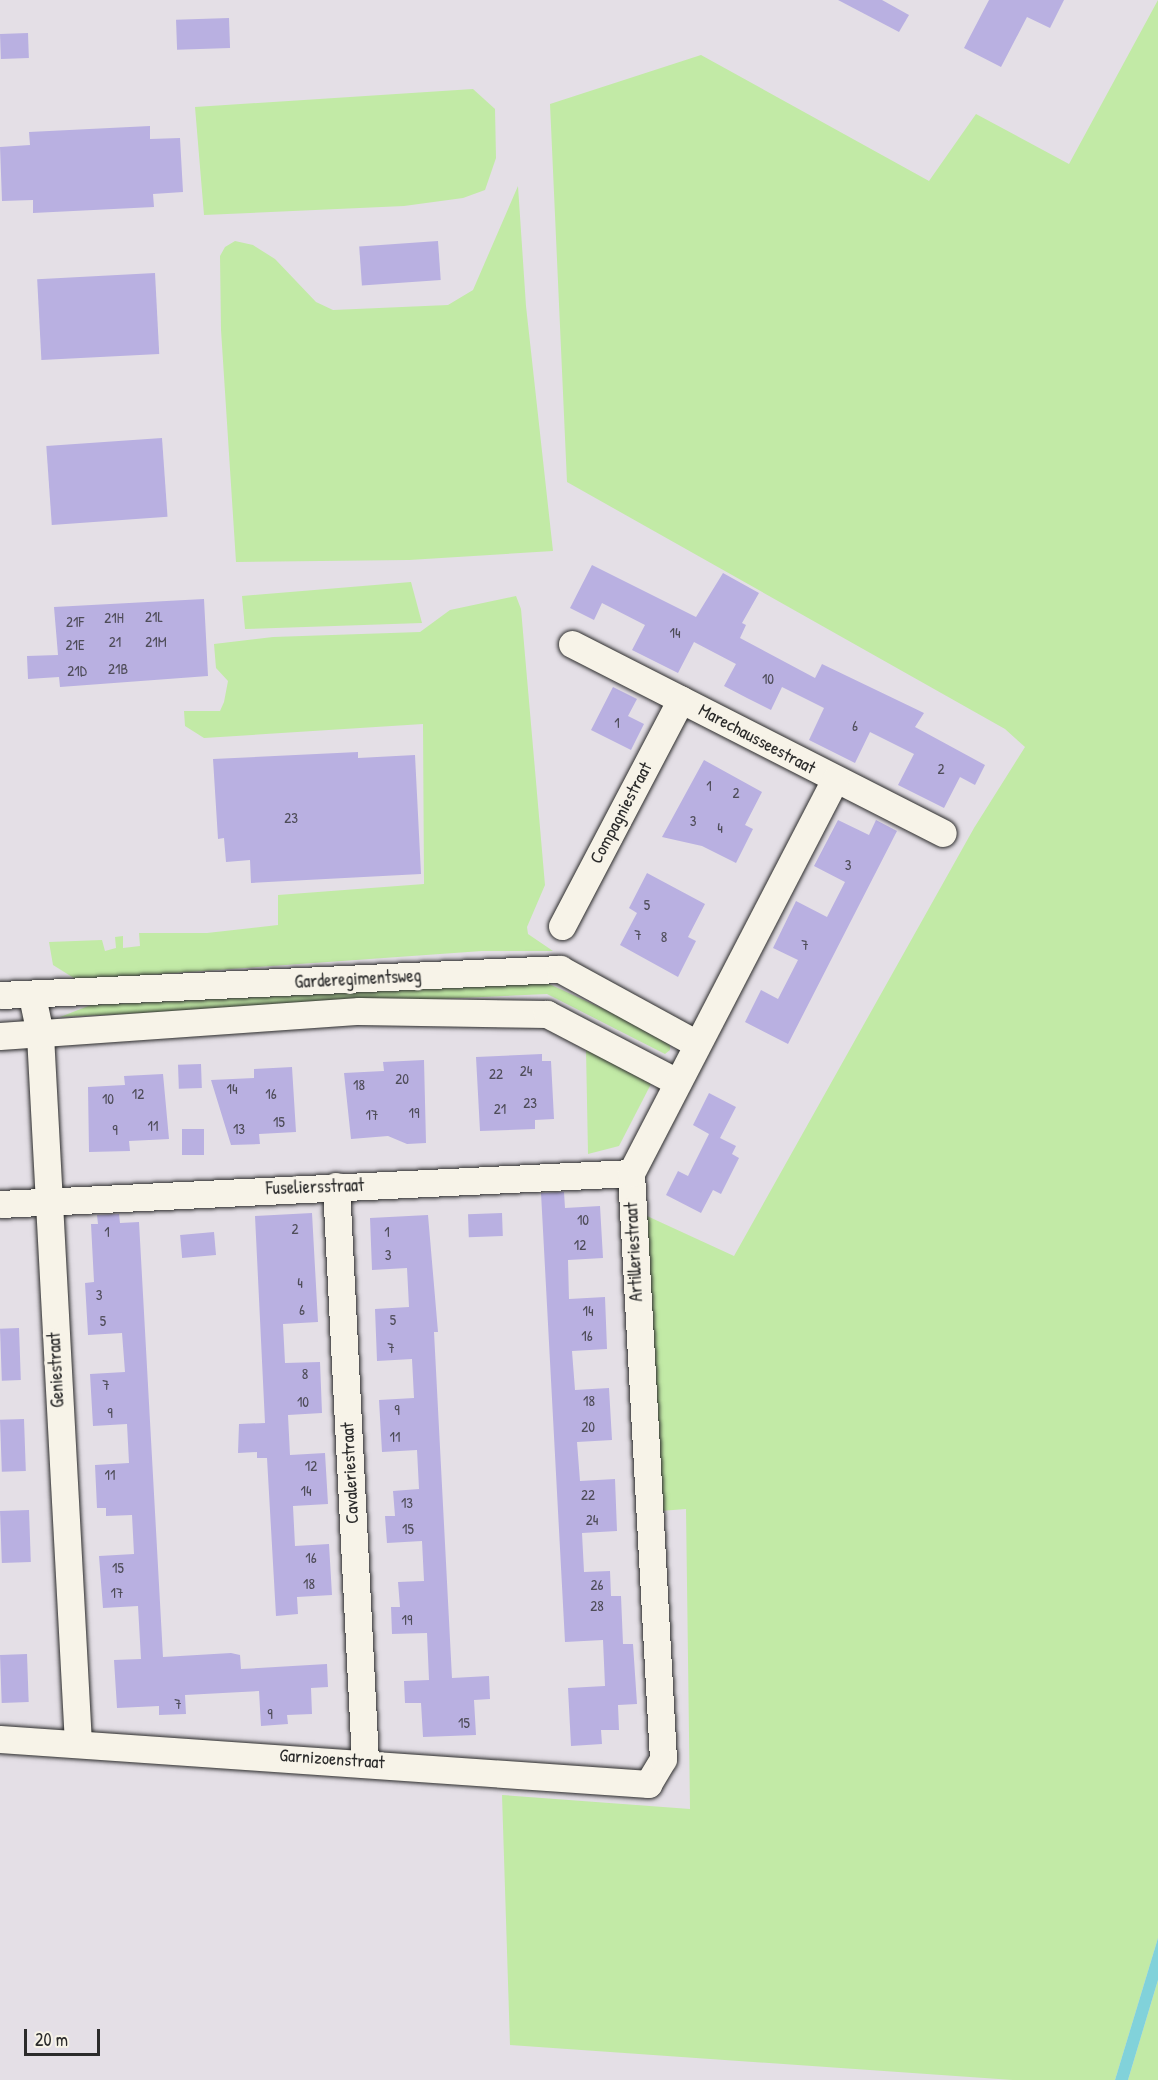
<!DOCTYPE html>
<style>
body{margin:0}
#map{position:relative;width:1158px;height:2080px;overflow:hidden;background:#e4dfe6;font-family:"Patrick Hand",sans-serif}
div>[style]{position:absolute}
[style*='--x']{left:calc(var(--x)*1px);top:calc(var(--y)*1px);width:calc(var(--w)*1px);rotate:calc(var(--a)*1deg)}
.green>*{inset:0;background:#c2eaa6}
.water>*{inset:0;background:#81d2da}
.building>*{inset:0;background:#b9b0e1;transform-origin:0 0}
.roads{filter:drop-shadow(0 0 2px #2b2b2b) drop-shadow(0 0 2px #2b2b2b)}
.minor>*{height:27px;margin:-13.5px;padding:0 13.5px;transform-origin:13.5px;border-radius:13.5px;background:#f7f3e8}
span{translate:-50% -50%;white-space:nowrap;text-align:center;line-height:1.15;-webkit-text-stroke:6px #f7f3e8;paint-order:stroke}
.number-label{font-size:15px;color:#4e4c58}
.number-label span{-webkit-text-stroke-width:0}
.street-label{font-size:18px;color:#2b2b2b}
.scale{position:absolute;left:24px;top:2029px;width:76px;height:27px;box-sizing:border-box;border:3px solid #2b2b2b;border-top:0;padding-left:8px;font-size:18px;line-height:21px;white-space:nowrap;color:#2b2b2b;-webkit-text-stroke:4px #f7f3e8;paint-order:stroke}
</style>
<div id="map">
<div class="green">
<div style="clip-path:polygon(1158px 0,1158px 1938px,1115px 2080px,1013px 2080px,510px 2045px,502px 1795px,690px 1809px,686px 1509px,660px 1511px,647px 1216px,734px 1256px,974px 828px,1025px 747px,1005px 729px,567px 482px,550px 104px,701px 55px,929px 181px,976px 114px,1069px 164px)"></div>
<div style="clip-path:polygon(473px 89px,495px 109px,496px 158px,485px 190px,463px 198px,404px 206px,204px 215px,195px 107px)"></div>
<div style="clip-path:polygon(518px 186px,526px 306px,553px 551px,409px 560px,236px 562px,221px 330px,220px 256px,225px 247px,235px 241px,253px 245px,275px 259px,316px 302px,333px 310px,448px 305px,473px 290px)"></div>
<div style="clip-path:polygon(411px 582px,422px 623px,245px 629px,242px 596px)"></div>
<div style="clip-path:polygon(516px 596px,521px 609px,545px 885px,527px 927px,528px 934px,553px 951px,482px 951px,77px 980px,53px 965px,49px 942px,102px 940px,105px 951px,116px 948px,115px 937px,123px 936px,123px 948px,140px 946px,139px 933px,207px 933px,278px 925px,278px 895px,424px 884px,423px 724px,204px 738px,185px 726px,184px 711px,220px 711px,224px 702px,228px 681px,216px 668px,214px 644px,273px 637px,420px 632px,450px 610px)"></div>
<div style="clip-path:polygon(547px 983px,621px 1017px,670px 1044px,670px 1050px,665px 1054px,547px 994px,60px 1017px,91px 1005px)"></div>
<div style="clip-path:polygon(586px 1049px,651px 1084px,619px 1146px,588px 1154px)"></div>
<div style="clip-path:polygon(1158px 1980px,1158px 2080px,1128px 2080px)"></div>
</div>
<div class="water">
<div style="clip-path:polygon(1158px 1938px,1158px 1980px,1128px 2080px,1115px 2080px)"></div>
</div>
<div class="building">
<div style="clip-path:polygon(838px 0,882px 0,909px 15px,899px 32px)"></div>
<div style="clip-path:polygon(989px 0,1064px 0,1050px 28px,1027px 17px,1001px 67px,964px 48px)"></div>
<div style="left:229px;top:18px;width:30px;height:53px;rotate:88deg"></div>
<div style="left:28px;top:33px;width:25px;height:28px;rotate:88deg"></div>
<div style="clip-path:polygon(150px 126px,150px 139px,180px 138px,183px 192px,153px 194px,154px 207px,33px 213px,33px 200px,2px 201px,0 147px,30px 145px,29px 132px)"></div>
<div style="left:438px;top:241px;width:39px;height:79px;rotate:86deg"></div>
<div style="left:155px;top:273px;width:81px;height:118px;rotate:87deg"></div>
<div style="left:162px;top:438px;width:79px;height:116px;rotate:86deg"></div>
<div style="clip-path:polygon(592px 565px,696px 617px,723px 573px,759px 593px,742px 623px,746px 625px,740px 638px,815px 678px,822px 664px,924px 713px,915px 727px,985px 765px,975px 785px,960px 777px,944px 808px,898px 785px,914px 754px,870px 732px,855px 763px,809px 740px,824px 708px,782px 687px,771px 710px,747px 698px,724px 686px,736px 664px,694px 642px,678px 673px,632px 650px,645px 625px,602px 603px,594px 620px,570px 608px)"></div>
<div style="clip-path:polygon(204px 599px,208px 676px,60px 687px,59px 677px,28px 679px,27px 656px,58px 655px,54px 607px)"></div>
<div style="clip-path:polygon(613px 687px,637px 699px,628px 716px,644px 724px,631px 750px,591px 730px)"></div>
<div style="clip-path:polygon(358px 752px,358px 758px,415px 755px,421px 874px,251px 883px,250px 860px,226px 862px,224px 838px,218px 839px,213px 759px)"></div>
<div style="clip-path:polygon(704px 760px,762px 792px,745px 825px,753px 829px,736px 863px,702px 846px,662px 837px)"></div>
<div style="clip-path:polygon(838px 820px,869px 835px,876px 820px,897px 831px,788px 1044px,745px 1022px,761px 990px,778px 999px,798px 960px,773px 948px,796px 901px,827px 917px,845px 882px,814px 866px)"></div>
<div style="clip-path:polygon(647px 873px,705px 904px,688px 937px,696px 941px,678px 977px,620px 945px,637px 913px,629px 908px)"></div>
<div style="clip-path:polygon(542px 1054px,542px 1061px,551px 1061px,554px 1119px,535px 1120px,535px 1129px,480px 1131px,476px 1057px)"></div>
<div style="clip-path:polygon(424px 1060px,426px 1143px,407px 1144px,388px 1136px,351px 1139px,344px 1073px,384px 1071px,383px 1062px)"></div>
<div style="left:201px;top:1064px;width:24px;height:23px;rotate:88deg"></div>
<div style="clip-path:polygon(292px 1067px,296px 1132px,259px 1134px,260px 1144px,231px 1145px,211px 1080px,254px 1078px,254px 1069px)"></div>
<div style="clip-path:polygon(163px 1074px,169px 1139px,129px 1141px,130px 1151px,89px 1152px,88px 1087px,125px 1085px,124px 1076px)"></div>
<div style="clip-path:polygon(709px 1093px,736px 1107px,720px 1138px,736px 1146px,732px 1154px,739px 1158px,721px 1194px,713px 1190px,701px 1213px,666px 1195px,678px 1171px,688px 1176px,709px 1134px,693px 1125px)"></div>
<div style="left:182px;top:1129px;width:22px;height:26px"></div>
<div style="clip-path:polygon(564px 1192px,565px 1208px,600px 1206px,603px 1258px,568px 1260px,569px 1299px,605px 1297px,607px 1349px,572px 1351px,575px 1390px,609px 1388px,612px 1440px,577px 1442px,580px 1481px,615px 1479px,617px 1531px,582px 1533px,584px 1572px,610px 1571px,611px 1596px,621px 1596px,623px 1644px,633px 1644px,637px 1704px,618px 1705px,619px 1730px,601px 1730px,602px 1744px,571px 1746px,568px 1688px,605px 1686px,603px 1640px,565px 1642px,541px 1193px)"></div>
<div style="clip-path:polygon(312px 1213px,318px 1322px,283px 1324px,285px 1363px,320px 1362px,322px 1413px,288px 1415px,290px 1455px,325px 1453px,328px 1504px,293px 1506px,295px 1546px,329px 1544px,332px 1595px,297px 1597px,298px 1614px,276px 1616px,267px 1458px,257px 1458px,257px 1452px,238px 1453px,239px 1424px,265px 1423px,255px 1216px)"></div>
<div style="left:502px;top:1213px;width:23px;height:34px;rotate:88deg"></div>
<div style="clip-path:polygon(119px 1214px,120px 1223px,139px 1222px,163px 1657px,231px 1653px,240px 1655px,241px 1669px,327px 1664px,328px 1687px,311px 1688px,312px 1714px,287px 1715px,288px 1724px,261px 1726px,259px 1691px,185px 1695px,186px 1714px,159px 1715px,159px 1706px,117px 1708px,114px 1660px,141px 1659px,138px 1606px,103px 1608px,99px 1556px,134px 1554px,132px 1515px,106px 1516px,106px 1508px,97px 1508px,95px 1465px,129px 1463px,127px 1424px,93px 1426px,90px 1374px,125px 1372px,122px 1333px,88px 1335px,85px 1283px,94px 1282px,91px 1224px,98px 1224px,97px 1215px)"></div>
<div style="clip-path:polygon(428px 1215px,438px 1332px,434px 1332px,452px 1678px,489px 1676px,490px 1699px,474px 1700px,476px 1735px,423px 1737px,421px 1703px,405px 1703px,404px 1681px,429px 1680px,427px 1633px,392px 1634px,391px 1607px,400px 1607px,398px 1582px,424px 1581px,422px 1541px,387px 1543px,385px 1516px,395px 1516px,393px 1491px,419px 1489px,417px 1450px,382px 1452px,379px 1400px,414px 1398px,412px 1359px,377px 1361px,375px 1309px,409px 1307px,407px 1268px,372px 1270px,370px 1218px)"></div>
<div style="left:214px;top:1232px;width:23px;height:34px;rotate:85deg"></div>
<div style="left:19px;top:1328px;width:52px;height:19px;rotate:88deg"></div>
<div style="left:24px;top:1419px;width:52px;height:24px;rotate:88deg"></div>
<div style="left:29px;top:1510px;width:52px;height:29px;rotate:88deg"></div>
<div style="left:27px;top:1654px;width:48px;height:27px;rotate:88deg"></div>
</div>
<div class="roads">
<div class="minor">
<div style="--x:572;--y:644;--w:416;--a:27"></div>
<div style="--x:562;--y:926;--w:256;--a:-62.3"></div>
<div style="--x:0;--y:995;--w:561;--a:-2.66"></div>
<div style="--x:560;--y:969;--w:156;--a:28.7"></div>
<div style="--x:32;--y:996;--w:40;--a:78"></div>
<div style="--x:40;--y:1035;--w:710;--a:86.93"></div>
<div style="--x:0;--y:1036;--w:360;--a:-4"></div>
<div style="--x:359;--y:1011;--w:188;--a:0.9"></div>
<div style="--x:547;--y:1014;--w:147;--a:27.6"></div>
<div style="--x:336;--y:1186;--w:576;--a:87.11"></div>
<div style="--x:0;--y:1204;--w:632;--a:-2.81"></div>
<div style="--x:0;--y:1739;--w:650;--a:3.97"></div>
<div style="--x:648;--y:1784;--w:29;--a:-59"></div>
<div style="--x:663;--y:1759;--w:587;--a:-93.13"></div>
<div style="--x:631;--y:1173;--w:443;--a:-62.6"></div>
</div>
</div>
<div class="number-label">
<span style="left:154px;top:617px">21L</span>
<span style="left:114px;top:618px">21H</span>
<span style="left:75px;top:622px">21F</span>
<span style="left:675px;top:633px">14</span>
<span style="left:115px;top:642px">21</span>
<span style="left:156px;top:642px">21M</span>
<span style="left:75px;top:645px">21E</span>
<span style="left:118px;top:669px">21B</span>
<span style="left:77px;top:671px">21D</span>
<span style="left:768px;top:679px">10</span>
<span style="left:617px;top:723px">1</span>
<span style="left:855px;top:726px">6</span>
<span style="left:941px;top:769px">2</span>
<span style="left:709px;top:786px">1</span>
<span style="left:736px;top:793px">2</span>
<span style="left:291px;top:818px">23</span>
<span style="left:693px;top:821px">3</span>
<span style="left:720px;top:828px">4</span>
<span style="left:848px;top:865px">3</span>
<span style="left:647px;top:905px">5</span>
<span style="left:638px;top:935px">7</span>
<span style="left:664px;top:937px">8</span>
<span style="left:805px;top:945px">7</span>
<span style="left:526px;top:1071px">24</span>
<span style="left:496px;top:1074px">22</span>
<span style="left:402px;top:1079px">20</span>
<span style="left:359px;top:1085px">18</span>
<span style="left:232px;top:1089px">14</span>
<span style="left:138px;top:1094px">12</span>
<span style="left:271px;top:1094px">16</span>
<span style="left:108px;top:1099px">10</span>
<span style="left:530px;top:1103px">23</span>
<span style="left:500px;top:1109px">21</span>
<span style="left:414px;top:1113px">19</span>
<span style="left:372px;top:1115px">17</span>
<span style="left:279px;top:1122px">15</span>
<span style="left:153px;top:1126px">11</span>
<span style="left:239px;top:1129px">13</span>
<span style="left:115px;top:1130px">9</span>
<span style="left:583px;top:1220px">10</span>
<span style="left:295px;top:1229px">2</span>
<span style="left:107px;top:1232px">1</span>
<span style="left:387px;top:1232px">1</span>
<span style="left:580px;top:1245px">12</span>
<span style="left:388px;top:1255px">3</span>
<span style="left:300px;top:1283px">4</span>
<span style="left:99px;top:1295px">3</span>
<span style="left:302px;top:1310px">6</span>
<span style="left:588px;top:1311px">14</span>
<span style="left:393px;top:1320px">5</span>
<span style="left:103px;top:1321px">5</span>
<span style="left:587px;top:1336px">16</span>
<span style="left:391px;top:1348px">7</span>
<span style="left:305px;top:1374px">8</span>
<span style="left:106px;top:1385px">7</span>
<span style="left:589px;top:1401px">18</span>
<span style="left:303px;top:1402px">10</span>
<span style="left:397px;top:1410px">9</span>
<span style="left:110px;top:1413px">9</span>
<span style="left:588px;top:1427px">20</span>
<span style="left:395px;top:1437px">11</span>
<span style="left:311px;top:1466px">12</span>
<span style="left:110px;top:1475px">11</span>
<span style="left:306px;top:1491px">14</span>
<span style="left:588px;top:1495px">22</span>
<span style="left:407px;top:1503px">13</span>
<span style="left:592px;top:1520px">24</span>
<span style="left:408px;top:1529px">15</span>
<span style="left:311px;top:1558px">16</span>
<span style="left:118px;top:1568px">15</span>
<span style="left:309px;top:1584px">18</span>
<span style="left:597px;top:1585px">26</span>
<span style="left:117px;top:1593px">17</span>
<span style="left:597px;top:1606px">28</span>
<span style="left:407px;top:1620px">19</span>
<span style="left:178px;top:1704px">7</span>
<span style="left:270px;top:1714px">9</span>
<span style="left:464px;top:1723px">15</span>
</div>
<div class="street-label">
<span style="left:757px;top:739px;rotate:28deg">Marechausseestraat</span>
<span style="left:621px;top:813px;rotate:-62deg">Compagniestraat</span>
<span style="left:358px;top:979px;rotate:-3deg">Garderegimentsweg</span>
<span style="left:315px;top:1187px;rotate:-2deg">Fuseliersstraat</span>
<span style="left:634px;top:1252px;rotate:-93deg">Artilleriestraat</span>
<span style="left:56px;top:1370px;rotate:-93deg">Geniestraat</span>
<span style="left:350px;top:1473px;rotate:-93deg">Cavaleriestraat</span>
<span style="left:332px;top:1759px;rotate:4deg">Garnizoenstraat</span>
</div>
<div class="scale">20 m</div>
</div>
